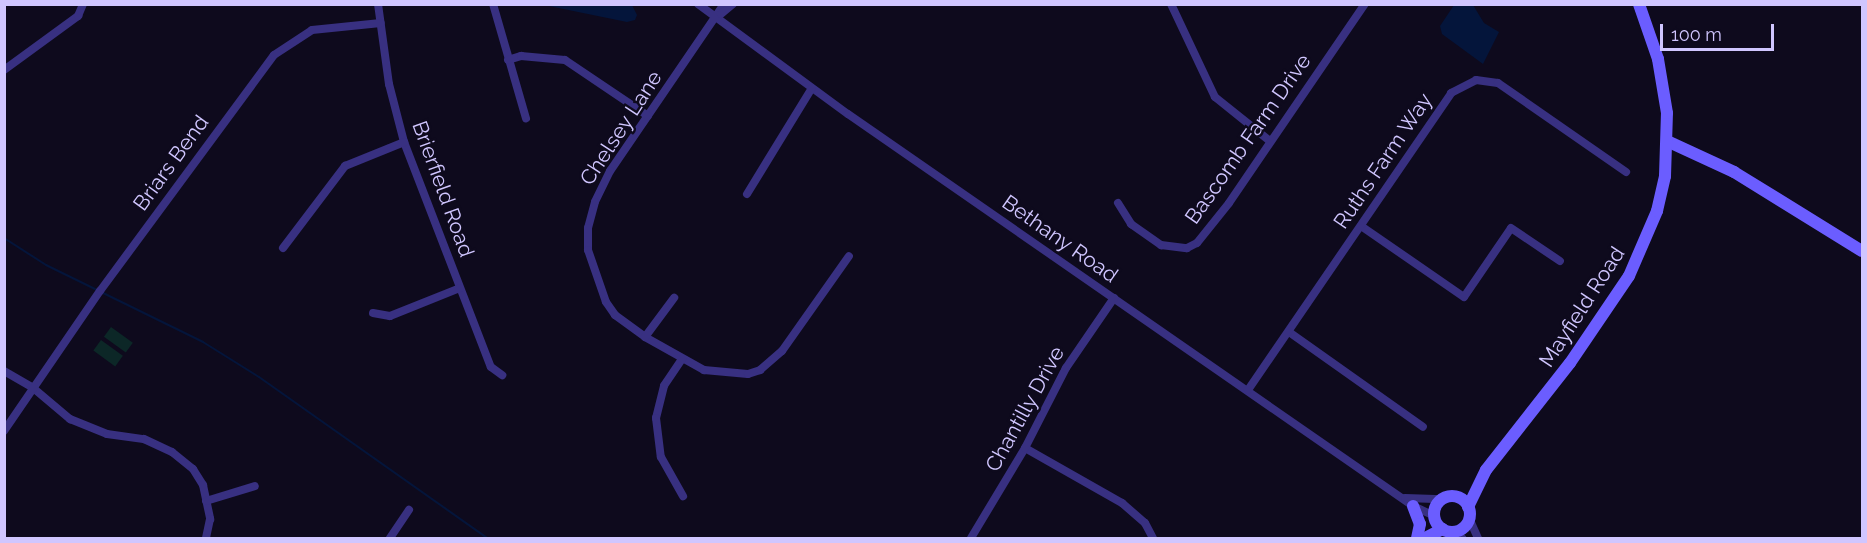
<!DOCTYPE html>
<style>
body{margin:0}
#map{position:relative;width:1867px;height:543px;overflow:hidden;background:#0e0a1d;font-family:Raleway,sans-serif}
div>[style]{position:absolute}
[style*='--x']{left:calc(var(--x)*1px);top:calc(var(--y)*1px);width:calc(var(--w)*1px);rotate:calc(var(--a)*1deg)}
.green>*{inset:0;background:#0c2727;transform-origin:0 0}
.water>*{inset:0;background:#04153b}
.stream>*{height:2px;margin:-1px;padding:0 1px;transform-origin:1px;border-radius:1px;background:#04153b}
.street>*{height:8px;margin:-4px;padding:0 4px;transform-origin:4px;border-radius:4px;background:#383081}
.secondary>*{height:12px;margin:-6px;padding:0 6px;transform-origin:6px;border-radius:6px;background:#6b5dff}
.secondary>.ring{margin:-6px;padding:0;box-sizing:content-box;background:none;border:12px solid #6b5dff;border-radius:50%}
span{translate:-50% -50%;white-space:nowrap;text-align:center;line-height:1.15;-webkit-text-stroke:5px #0e0a1d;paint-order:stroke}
.street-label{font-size:21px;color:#d0c6ff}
.frame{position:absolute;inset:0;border:6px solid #d0c6ff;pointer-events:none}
.scale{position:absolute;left:1660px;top:24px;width:114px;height:27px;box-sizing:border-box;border:3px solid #d0c6ff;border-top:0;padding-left:8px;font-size:18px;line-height:21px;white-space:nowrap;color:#d0c6ff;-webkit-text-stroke:4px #0e0a1d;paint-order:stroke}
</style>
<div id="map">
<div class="green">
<div style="left:111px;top:327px;width:27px;height:12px;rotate:36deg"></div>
<div style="left:101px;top:340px;width:27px;height:13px;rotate:36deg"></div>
</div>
<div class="water">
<div style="clip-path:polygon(544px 5px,632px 5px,637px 15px,635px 20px,627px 22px)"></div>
<div style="clip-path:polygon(1454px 5px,1473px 5px,1484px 23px,1499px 32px,1483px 64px,1442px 34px,1440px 26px)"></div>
</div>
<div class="stream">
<div style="--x:4;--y:238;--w:50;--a:32.7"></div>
<div style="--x:46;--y:265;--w:175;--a:26.1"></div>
<div style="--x:203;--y:342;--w:66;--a:32"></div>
<div style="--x:259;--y:377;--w:279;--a:35.2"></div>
</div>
<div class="street">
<div style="--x:378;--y:4;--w:81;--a:82.2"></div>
<div style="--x:389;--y:84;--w:60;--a:75.5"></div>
<div style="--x:404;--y:142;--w:241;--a:68.9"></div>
<div style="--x:491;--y:367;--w:14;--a:36"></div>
<div style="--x:493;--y:4;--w:119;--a:73.9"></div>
<div style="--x:698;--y:4;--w:186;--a:36.3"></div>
<div style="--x:848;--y:114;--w:688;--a:34.75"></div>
<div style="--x:1413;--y:506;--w:23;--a:25"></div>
<div style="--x:724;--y:4;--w:202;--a:124.3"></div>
<div style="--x:610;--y:171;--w:34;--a:116"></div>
<div style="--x:595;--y:202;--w:27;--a:105"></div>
<div style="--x:588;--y:228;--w:22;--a:90"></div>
<div style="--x:588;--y:250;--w:55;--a:70.9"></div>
<div style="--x:606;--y:302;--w:16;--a:55"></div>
<div style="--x:615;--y:315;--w:37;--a:36"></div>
<div style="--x:645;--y:337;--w:68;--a:29.2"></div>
<div style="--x:704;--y:370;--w:44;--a:5.2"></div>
<div style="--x:748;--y:374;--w:13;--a:-18"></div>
<div style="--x:760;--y:370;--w:29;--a:-41"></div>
<div style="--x:782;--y:351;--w:116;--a:-54.8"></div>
<div style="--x:1171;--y:4;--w:103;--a:64.7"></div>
<div style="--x:1215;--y:97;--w:70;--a:38.7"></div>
<div style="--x:721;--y:14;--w:16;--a:-40"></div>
<div style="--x:508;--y:60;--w:14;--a:-17"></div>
<div style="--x:521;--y:56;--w:44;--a:5.2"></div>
<div style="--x:565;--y:60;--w:100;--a:34"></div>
<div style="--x:4;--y:70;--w:92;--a:-36.1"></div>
<div style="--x:78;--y:16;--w:13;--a:-67"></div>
<div style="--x:747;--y:194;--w:124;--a:-58.5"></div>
<div style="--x:1118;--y:203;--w:25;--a:58"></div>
<div style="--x:1131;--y:224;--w:37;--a:35"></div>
<div style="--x:1161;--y:245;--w:26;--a:7"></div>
<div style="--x:1187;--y:248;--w:11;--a:-27"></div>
<div style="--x:1197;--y:243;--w:51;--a:-51.3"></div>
<div style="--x:1229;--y:203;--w:241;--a:-55.7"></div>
<div style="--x:1361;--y:226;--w:125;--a:34.6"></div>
<div style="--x:1464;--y:297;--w:83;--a:-55.7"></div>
<div style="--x:1511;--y:228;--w:59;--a:34"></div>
<div style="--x:283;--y:248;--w:103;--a:-52.9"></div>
<div style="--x:345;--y:166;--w:64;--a:-22.1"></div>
<div style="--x:373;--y:313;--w:17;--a:10"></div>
<div style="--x:390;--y:316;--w:75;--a:-21.8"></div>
<div style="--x:1289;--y:332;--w:164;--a:35.3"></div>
<div style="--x:645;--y:337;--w:49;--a:-53.4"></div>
<div style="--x:682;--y:359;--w:32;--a:124"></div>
<div style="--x:664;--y:386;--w:33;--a:104"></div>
<div style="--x:656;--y:418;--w:39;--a:83"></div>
<div style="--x:661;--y:457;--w:45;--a:60.6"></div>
<div style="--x:4;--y:371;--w:32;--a:30"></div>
<div style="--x:32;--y:387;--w:50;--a:40.1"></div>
<div style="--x:70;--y:419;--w:40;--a:22"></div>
<div style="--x:107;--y:434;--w:37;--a:8"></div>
<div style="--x:144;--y:439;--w:31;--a:25"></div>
<div style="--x:172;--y:452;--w:27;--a:39"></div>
<div style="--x:193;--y:469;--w:19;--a:58"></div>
<div style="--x:203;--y:485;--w:35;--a:78"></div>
<div style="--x:210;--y:519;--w:19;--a:102"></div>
<div style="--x:1248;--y:390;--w:360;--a:-55.6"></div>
<div style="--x:1451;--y:93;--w:28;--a:-27"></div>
<div style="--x:1476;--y:80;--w:22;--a:8"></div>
<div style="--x:1498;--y:83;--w:156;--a:34.8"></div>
<div style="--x:4;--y:431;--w:170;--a:-55.6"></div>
<div style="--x:100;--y:291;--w:293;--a:-53.6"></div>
<div style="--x:274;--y:55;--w:45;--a:-33.3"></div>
<div style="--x:312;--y:30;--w:69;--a:-5.8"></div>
<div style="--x:1025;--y:448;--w:112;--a:29.6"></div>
<div style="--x:1122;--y:503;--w:30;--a:41"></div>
<div style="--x:1145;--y:523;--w:17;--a:62"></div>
<div style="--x:1405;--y:498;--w:38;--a:2"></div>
<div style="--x:206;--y:501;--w:51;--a:-17"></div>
<div style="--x:1469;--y:518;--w:22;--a:66"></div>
<div style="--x:1451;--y:532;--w:13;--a:29"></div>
<div style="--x:390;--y:538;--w:34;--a:-56"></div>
<div style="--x:971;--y:538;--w:105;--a:-59"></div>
<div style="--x:1025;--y:448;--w:90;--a:-62.9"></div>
<div style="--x:1066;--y:368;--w:85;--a:-55.6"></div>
</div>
<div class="secondary">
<div style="--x:1667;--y:141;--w:74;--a:24.8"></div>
<div style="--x:1734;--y:172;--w:150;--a:31.7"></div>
<div class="ring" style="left:1434px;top:496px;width:24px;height:24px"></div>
<div style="--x:1413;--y:506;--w:19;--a:69"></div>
<div style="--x:1420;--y:524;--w:14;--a:102"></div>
<div style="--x:1468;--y:507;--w:41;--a:-64.1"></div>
<div style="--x:1486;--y:470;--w:136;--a:-51.9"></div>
<div style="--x:1570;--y:363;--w:105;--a:-55.9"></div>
<div style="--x:1629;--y:276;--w:71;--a:-66.7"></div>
<div style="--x:1657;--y:211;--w:36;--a:-77"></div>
<div style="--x:1665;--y:176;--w:63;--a:-88.2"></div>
<div style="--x:1667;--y:113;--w:55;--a:-99.5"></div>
<div style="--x:1658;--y:59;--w:58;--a:-109.1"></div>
<div style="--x:1425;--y:538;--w:20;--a:-27"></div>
</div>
<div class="street-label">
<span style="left:621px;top:128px;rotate:-57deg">Chelsey Lane</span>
<span style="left:1248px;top:139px;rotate:-55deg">Bascomb Farm Drive</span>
<span style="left:1383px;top:161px;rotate:-56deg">Ruths Farm Way</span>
<span style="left:171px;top:163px;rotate:-54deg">Briars Bend</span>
<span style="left:443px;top:189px;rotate:70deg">Brierfield Road</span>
<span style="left:1060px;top:239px;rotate:35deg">Bethany Road</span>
<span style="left:1582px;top:307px;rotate:-57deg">Mayfield Road</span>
<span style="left:1025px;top:409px;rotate:-61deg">Chantilly Drive</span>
</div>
<div class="frame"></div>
<div class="scale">100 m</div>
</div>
